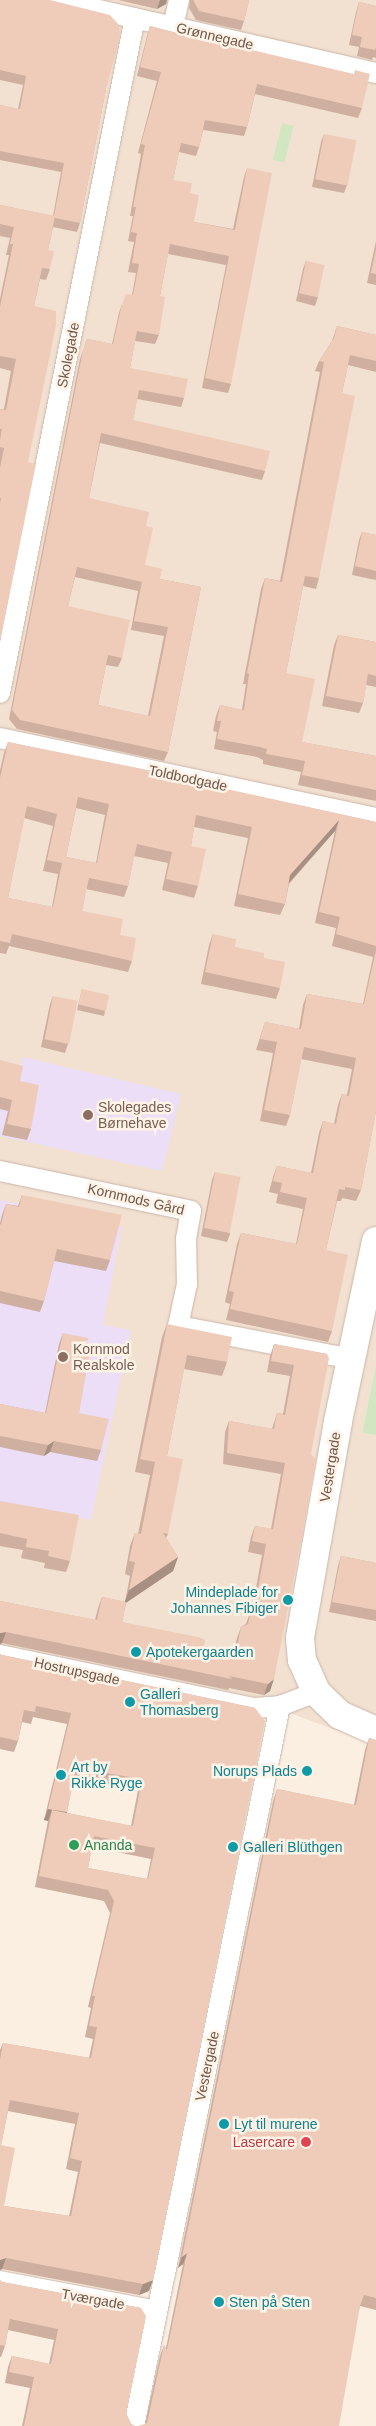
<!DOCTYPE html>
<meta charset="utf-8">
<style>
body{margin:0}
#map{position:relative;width:376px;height:2426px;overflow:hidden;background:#fbefe1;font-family:Helvetica,sans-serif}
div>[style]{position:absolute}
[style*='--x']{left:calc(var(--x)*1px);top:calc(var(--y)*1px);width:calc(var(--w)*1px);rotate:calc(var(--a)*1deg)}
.residential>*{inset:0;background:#f2e0d0}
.education>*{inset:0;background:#ecdef7}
.green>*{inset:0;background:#d2e7c1;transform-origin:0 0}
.roads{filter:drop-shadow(0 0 1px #cab6a9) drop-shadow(0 0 1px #cab6a9)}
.street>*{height:20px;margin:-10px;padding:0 10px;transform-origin:10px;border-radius:10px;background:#fff}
.secondary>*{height:28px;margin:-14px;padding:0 14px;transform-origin:14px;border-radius:14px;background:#fff}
.wall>*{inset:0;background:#ceafa0}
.shaded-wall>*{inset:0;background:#a78f82}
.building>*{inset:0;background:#efccba;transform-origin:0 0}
.dots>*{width:14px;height:14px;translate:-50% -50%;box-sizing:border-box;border:2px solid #fef3e7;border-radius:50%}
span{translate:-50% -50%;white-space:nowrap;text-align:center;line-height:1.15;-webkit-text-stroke:5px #fef3e7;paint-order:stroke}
.street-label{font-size:14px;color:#705549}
.education-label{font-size:14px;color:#785e54}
.left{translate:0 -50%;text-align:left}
.culture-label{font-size:14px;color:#0d838f}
.right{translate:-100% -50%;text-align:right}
.leisure-label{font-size:14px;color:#27864d}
.health-label{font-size:14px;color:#be3a42}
</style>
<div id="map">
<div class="residential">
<div style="clip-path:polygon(0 0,376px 0,376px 1365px,362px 1433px,376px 1435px,376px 1745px,276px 1708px,0 1653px)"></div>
</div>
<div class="education">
<div style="clip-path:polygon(23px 1057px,181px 1094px,162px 1171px,0 1136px,0 1064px,21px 1069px)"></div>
<div style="clip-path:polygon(0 1200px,122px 1227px,103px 1325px,131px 1330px,91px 1520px,0 1502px)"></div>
</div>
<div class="green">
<div style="left:282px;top:123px;width:12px;height:38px;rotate:14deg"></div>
<div style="clip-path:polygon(376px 1365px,376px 1435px,362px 1433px)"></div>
</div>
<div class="roads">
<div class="street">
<div style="--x:55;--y:0;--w:329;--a:12.8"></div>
<div style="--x:173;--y:26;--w:27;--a:-77"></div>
<div style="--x:0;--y:693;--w:688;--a:-78.69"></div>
<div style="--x:0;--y:738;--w:384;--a:12"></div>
<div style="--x:0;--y:1171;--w:195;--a:11.8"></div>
<div style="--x:191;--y:1211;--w:27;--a:100"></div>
<div style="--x:186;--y:1238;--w:46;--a:88.8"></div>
<div style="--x:187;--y:1284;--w:43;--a:102.1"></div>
<div style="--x:178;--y:1326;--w:177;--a:10.7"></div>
<div style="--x:0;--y:1655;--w:259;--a:11.8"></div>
<div style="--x:254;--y:1708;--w:26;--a:-4"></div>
<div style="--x:280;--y:1706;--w:39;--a:-21"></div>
<div style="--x:0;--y:2281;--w:160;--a:10.8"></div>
<div style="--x:134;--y:2426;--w:735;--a:-78.54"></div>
</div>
<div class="secondary">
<div style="--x:376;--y:1241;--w:185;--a:101.9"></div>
<div style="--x:338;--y:1422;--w:219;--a:100"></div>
<div style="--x:300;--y:1638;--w:22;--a:85"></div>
<div style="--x:302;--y:1660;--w:35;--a:66"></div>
<div style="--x:316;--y:1692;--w:33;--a:44"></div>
<div style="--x:340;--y:1715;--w:39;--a:24"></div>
</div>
</div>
<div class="wall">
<div style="clip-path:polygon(0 0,106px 89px,80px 223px,77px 232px,53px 227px,48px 250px,50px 269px,46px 280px,40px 279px,34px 306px,28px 462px,0 642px,0 409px,4px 409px,11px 371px,0 368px,0 299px,9px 255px,6px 255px,10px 238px,0 236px,0 205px,53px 216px,61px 172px,0 160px,0 105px,18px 109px,23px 85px,0 80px)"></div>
<div style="clip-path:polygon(118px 0,167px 0,166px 4px,157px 9px)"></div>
<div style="clip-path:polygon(190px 0,249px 0,244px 21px,241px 30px,196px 20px,189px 8px)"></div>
<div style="clip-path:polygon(359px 2px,376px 6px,376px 58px,373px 57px,372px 60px,357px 56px,359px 47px,349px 45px,356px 12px)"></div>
<div style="clip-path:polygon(evenodd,150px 26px,215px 43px,216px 39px,239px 47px,362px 108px,358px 118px,255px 94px,247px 127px,244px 136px,203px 130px,199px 147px,196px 156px,179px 152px,173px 180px,190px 193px,194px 222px,233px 229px,244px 177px,247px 168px,231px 384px,228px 393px,202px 388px,226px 265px,168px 254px,160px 296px,159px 335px,155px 344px,135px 341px,130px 368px,184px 398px,181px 407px,137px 399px,133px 420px,265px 471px,262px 480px,100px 443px,89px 498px,146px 526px,145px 565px,160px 579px,201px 587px,168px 752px,164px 761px,17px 729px,9px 719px,80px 359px,87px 339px,112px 344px,119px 313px,122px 304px,132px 295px,136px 273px,128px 272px,134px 242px,128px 241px,133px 216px,130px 216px,141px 154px,138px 153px,157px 81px,137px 76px,147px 36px,150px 26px,75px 577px,138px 591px,131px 630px,164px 636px,148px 716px,98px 705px,106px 665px,118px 667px,122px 658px,68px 606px,75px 577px)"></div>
<div style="clip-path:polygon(324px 134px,347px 185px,344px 193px,312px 187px,321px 142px)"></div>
<div style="clip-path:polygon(376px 241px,376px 285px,367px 283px)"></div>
<div style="clip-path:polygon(306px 261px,318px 297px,315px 306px,296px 301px,303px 269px)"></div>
<div style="clip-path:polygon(337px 326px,376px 335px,376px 372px,348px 365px,342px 393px,319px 578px,316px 589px,303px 586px,286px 673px,302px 742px,376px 756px,376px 801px,298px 785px,301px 772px,263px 764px,263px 760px,257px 757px,214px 749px,217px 732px,213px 731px,216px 716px,220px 705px,242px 710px,246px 684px,243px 684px,261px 589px,265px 578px,280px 581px,320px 372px,315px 371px,319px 361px,332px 341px)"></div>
<div style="clip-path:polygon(362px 532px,376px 535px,376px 580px,352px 575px,359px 540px)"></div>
<div style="clip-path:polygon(338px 635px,376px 642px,376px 687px,366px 685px,363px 703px,359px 713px,322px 706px,334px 645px)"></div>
<div style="clip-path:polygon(evenodd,8px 742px,376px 822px,376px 1111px,361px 1190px,356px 1201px,342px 1198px,341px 1201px,337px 1201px,326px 1250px,332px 1331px,328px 1342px,226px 1320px,230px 1304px,225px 1302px,237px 1244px,241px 1233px,296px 1244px,303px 1209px,276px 1203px,278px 1194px,269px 1192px,273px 1177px,277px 1166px,311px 1173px,319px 1133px,323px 1121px,334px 1124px,338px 1105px,342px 1094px,347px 1095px,352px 1069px,301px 1059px,290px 1115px,286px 1126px,260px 1121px,273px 1053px,256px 1050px,265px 1022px,299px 1029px,303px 1005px,307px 994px,363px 1004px,373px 957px,332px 946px,336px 928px,315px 923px,335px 831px,289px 884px,285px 904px,280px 915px,234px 906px,248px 838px,194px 827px,191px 846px,198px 886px,194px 898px,162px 890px,168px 863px,134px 856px,128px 886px,124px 897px,86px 889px,82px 911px,120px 935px,132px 961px,128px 972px,9px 946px,6px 954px,0 953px,0 770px,4px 753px,8px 742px,76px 808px,105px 815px,96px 863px,66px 857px,76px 808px,8px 742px,24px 818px,53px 826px,43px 871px,58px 874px,52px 907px,8px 898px,24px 818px)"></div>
<div style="clip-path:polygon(213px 934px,235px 947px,264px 958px,280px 988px,276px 999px,201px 984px,209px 945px)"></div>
<div style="clip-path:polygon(82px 989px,105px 1011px,104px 1016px,77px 1010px)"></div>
<div style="clip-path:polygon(53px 996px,68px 1044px,65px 1053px,41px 1047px,50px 1004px)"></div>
<div style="clip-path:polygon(0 1060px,20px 1081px,31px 1129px,27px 1140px,2px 1135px,8px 1111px,0 1109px)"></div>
<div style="clip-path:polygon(215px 1172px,230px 1234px,227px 1242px,201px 1236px,212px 1180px)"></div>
<div style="clip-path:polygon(22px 1195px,110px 1260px,106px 1271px,54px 1261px,44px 1301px,40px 1312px,0 1303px,0 1223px,2px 1215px,6px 1204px,18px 1206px)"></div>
<div style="clip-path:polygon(167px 1324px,227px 1362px,222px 1376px,184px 1369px,167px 1456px,168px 1534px,166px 1538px,178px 1557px,173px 1571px,126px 1603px,122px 1622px,204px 1646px,234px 1652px,237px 1638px,241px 1627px,246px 1624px,251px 1610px,252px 1610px,262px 1555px,248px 1552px,251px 1537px,255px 1526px,271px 1529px,281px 1474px,223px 1464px,225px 1432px,229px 1421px,272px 1429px,277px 1413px,283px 1414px,290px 1376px,267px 1372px,270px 1356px,274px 1344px,327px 1354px,270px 1691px,264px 1695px,229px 1688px,228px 1690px,2px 1643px,0 1644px,0 1601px,95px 1620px,98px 1608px,102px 1597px,125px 1602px,130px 1576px,125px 1574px,130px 1546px,135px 1533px,138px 1534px,150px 1475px,135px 1472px,162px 1337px)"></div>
<div style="clip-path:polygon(63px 1333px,86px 1352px,79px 1413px,101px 1450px,97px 1461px,50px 1452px,44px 1456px,0 1447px,0 1404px,45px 1413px,59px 1344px)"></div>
<div style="clip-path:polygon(0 1501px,70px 1561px,66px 1572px,44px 1568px,45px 1563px,21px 1558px,23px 1550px,0 1546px)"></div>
<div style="clip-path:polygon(341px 1556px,376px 1563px,376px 1621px,329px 1612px,338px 1566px)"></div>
<div style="clip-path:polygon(evenodd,0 1654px,2px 1655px,255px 1708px,149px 2291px,139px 2295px,2px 2269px,0 2270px,0 2050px,3px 2043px,89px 2058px,93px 2039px,85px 2037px,91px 2008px,88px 2007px,110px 1913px,104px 1901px,35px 1887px,48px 1821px,44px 1820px,67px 1724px,33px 1717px,31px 1724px,22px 1722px,18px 1741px,14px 1752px,0 1749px,0 1654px,73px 1779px,138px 1790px,131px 1826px,67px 1813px,73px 1779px,0 1654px,92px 1847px,151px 1859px,147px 1879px,88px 1868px,92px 1847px,0 1654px,8px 2111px,75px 2124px,66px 2169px,78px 2172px,69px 2216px,4px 2206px,1px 2145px,8px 2111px)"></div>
<div style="clip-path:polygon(369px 1738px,376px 1740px,376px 2310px,360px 2306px,359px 2309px,145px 2424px,160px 2356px,164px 2345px,166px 2348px,183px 2264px,178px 2268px,273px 1801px,277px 1789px,354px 1805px,365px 1750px)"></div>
<div style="clip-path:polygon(0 2280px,2px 2282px,141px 2308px,126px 2413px,131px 2424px,135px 2426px,22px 2426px,30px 2388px,5px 2383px,8px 2367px,12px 2356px,49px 2364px,54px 2340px,8px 2330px,5px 2346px,1px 2357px,0 2357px)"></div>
</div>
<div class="shaded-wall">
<div style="clip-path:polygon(160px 0,167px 0,166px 4px,157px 9px)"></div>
<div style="clip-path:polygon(339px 820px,335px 831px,286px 886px,290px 875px)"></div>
<div style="clip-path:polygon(54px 1441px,50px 1452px,44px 1456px,48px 1445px)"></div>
<div style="clip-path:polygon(178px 1557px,173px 1571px,124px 1604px,129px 1590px)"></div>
<div style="clip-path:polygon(6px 1632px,2px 1643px,0 1644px,0 1633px)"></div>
<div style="clip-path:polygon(274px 1679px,270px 1691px,264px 1695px,268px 1684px)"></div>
<div style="clip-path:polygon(48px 1809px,67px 1812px,63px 1823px,52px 1810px,48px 1821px,44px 1820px)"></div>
<div style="clip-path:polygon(187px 2253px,183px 2264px,178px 2268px,182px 2257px)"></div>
<div style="clip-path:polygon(6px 2258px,2px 2269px,0 2270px,0 2260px)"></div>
<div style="clip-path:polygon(153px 2280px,149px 2291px,139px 2295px,143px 2284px)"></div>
</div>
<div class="building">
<div style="clip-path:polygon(0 0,50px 0,110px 15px,119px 25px,120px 38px,106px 89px,80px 223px,55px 218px,55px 216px,54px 216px,64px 163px,0 151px,0 105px,20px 109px,26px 76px,0 70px)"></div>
<div style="clip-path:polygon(193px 0,249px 0,244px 21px,199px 11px)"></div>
<div style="clip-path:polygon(359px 2px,376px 6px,376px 47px,375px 50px,360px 47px,362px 37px,352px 35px)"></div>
<div style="clip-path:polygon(evenodd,150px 26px,219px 44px,216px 39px,239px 44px,239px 47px,354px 74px,355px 70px,370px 74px,362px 108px,257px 84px,247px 127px,205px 120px,199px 147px,181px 143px,173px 180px,192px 183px,190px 193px,199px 195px,194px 222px,235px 230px,247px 168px,272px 173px,231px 384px,205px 378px,229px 256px,170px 244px,160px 296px,165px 297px,159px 335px,137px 331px,130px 368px,188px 379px,184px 398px,139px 390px,133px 420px,270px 451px,265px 471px,101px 433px,89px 498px,149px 512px,146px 526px,153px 528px,145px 565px,162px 569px,160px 579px,201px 587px,168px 752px,20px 720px,12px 710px,83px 350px,87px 339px,113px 344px,122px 304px,126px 294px,133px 295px,139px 264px,132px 263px,137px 233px,131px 232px,136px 207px,133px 207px,145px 145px,141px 144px,161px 72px,140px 67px,150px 26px,77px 567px,142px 582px,134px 621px,168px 627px,150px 716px,98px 705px,108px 655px,122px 658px,130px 620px,68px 606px,77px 567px)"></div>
<div style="left:324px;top:134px;width:33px;height:46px;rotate:11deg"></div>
<div style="clip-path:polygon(0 205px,55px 216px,48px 250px,54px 251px,50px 269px,42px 268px,34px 306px,56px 311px,56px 325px,28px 462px,36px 464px,0 642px,0 504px,1px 498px,0 498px,0 468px,4px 448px,0 447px,0 440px,2px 429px,0 429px,0 409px,6px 410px,16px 359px,0 356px,0 307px,13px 244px,10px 244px,14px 227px,0 224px)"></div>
<div style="clip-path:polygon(376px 249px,376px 274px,371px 273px)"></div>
<div style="left:306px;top:261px;width:19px;height:33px;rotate:12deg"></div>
<div style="clip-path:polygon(337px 326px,376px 335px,376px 361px,350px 355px,342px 393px,355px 396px,319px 578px,305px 576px,286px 673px,315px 679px,302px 742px,376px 756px,376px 790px,302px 775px,305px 761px,266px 754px,267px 749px,260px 747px,217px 739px,221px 721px,217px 721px,220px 705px,244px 710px,249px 674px,247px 673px,265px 578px,282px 582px,324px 362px,319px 361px,334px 338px)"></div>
<div style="clip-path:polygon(362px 532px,376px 535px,376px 571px,355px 566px)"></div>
<div style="clip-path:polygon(338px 635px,376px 642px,376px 676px,368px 674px,363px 703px,326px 696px)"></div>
<div style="clip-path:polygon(evenodd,8px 742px,163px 773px,163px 775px,376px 822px,376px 946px,336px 934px,340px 917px,319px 912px,339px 820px,290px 875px,285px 904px,238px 894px,252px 827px,196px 815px,191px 846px,206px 849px,198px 886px,166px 879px,172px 852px,137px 844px,128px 886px,89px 878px,82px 911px,123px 919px,120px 935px,136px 938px,132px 961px,12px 934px,10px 943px,0 941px,0 778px,8px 742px,78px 797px,109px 804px,97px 863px,66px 857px,78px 797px,8px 742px,27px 806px,57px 814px,47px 860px,62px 863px,53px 907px,8px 898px,27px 806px)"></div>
<div style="clip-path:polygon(213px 934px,236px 939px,235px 947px,264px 953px,264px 958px,285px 962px,280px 988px,205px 972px)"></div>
<div style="clip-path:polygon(376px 950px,376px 1111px,361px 1190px,345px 1187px,345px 1190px,339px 1189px,326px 1250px,348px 1255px,332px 1331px,230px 1309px,234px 1292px,229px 1291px,241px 1233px,297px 1244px,307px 1198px,280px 1192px,282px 1183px,273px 1181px,277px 1166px,313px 1173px,323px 1121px,336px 1124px,342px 1094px,349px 1096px,356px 1058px,304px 1047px,290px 1115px,264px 1110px,277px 1042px,260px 1039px,265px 1022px,301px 1029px,307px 994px,364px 1004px)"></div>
<div style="left:82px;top:989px;width:28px;height:16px;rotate:13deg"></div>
<div style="left:53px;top:996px;width:25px;height:44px;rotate:11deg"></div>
<div style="clip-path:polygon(0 1060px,23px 1066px,20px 1081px,39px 1085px,31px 1129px,7px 1124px,12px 1100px,0 1097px)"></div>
<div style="left:215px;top:1172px;width:26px;height:57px;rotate:11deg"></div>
<div style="clip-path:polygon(22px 1195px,122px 1215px,110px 1260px,57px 1249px,44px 1301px,0 1291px,0 1224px,1px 1225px,6px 1204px,19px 1207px)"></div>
<div style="clip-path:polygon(167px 1324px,232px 1337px,227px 1362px,187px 1355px,167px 1456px,183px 1459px,168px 1534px,163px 1533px,178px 1557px,129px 1590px,135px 1562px,129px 1561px,135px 1533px,141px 1534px,155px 1462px,140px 1459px)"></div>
<div style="clip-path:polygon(63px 1333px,88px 1338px,86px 1352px,90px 1352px,79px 1413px,109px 1419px,101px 1450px,54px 1441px,48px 1445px,0 1436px,0 1404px,46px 1413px)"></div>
<div style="clip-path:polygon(274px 1344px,327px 1354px,329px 1358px,311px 1454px,317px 1461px,274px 1679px,268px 1684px,229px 1676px,232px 1679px,6px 1632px,0 1633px,0 1601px,97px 1620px,102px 1597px,126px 1602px,122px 1622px,198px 1637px,205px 1640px,204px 1646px,236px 1652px,241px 1627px,248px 1624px,251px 1610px,254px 1611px,266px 1544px,252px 1541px,255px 1526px,273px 1529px,285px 1463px,227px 1453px,229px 1421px,274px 1429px,277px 1413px,285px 1415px,294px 1365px,271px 1361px)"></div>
<div style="clip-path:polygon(0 1501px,79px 1515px,70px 1561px,48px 1556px,49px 1551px,26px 1547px,27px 1539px,0 1533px)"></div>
<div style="clip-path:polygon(341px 1556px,376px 1563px,376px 1610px,332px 1602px)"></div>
<div style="clip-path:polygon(evenodd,0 1654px,2px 1655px,255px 1708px,265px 1721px,153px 2280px,143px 2284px,6px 2258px,0 2260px,0 2060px,3px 2043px,91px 2058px,97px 2027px,89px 2026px,95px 1996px,92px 1996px,114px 1901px,108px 1890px,39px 1876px,52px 1810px,133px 1826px,142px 1779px,76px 1768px,67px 1812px,48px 1809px,71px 1713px,36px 1706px,35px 1712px,24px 1710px,18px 1741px,0 1737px,0 1654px,94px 1836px,155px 1848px,148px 1879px,88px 1868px,94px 1836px,0 1654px,10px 2100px,79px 2113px,70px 2158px,82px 2161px,71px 2216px,4px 2206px,15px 2148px,1px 2145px,10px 2100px)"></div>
<div style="clip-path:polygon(369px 1738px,376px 1740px,376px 2298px,364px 2295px,360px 2306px,339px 2426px,138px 2426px,147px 2423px,164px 2345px,167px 2350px,187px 2253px,182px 2257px,277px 1789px,356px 1805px)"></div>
<div style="clip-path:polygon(0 2280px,2px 2282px,141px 2308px,146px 2316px,126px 2413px,131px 2424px,135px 2426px,24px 2426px,34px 2377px,9px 2372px,12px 2356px,51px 2364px,58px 2329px,10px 2319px,5px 2346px,0 2345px)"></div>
</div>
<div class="dots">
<div style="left:88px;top:1115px;background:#8d6e63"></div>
<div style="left:63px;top:1357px;background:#8d6e63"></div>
<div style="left:288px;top:1600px;background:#0f9aa8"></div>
<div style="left:136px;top:1652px;background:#0f9aa8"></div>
<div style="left:130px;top:1702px;background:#0f9aa8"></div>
<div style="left:307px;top:1771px;background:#0f9aa8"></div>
<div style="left:61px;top:1775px;background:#0f9aa8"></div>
<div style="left:74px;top:1845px;background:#2e9e5b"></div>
<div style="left:233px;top:1847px;background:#0f9aa8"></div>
<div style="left:224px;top:2124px;background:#0f9aa8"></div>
<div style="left:306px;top:2142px;background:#e0444e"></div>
<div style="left:219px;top:2302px;background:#0f9aa8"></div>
</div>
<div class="street-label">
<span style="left:215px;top:36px;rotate:13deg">Grønnegade</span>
<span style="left:68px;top:355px;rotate:-79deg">Skolegade</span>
<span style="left:188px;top:778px;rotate:12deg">Toldbodgade</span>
<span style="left:136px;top:1199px;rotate:13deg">Kornmods Gård</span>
<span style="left:330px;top:1467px;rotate:-81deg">Vestergade</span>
<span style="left:77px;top:1671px;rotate:12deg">Hostrupsgade</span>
<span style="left:207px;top:2066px;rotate:-78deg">Vestergade</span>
<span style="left:93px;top:2299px;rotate:10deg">Tværgade</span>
</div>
<div class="education-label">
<span class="left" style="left:98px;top:1115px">Skolegades<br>Børnehave</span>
<span class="left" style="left:73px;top:1357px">Kornmod<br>Realskole</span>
</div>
<div class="culture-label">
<span class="right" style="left:278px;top:1600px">Mindeplade for<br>Johannes Fibiger</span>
<span class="left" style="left:146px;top:1652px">Apotekergaarden</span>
<span class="left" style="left:140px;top:1702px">Galleri<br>Thomasberg</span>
<span class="left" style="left:71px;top:1775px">Art by<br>Rikke Ryge</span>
<span class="right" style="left:297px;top:1771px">Norups Plads</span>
<span class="left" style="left:243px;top:1847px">Galleri Blüthgen</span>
<span class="left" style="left:234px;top:2124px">Lyt til murene</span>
<span class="left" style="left:229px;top:2302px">Sten på Sten</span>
</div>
<div class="leisure-label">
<span class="left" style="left:84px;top:1845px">Ananda</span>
</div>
<div class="health-label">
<span class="right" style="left:295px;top:2142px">Lasercare</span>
</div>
</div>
